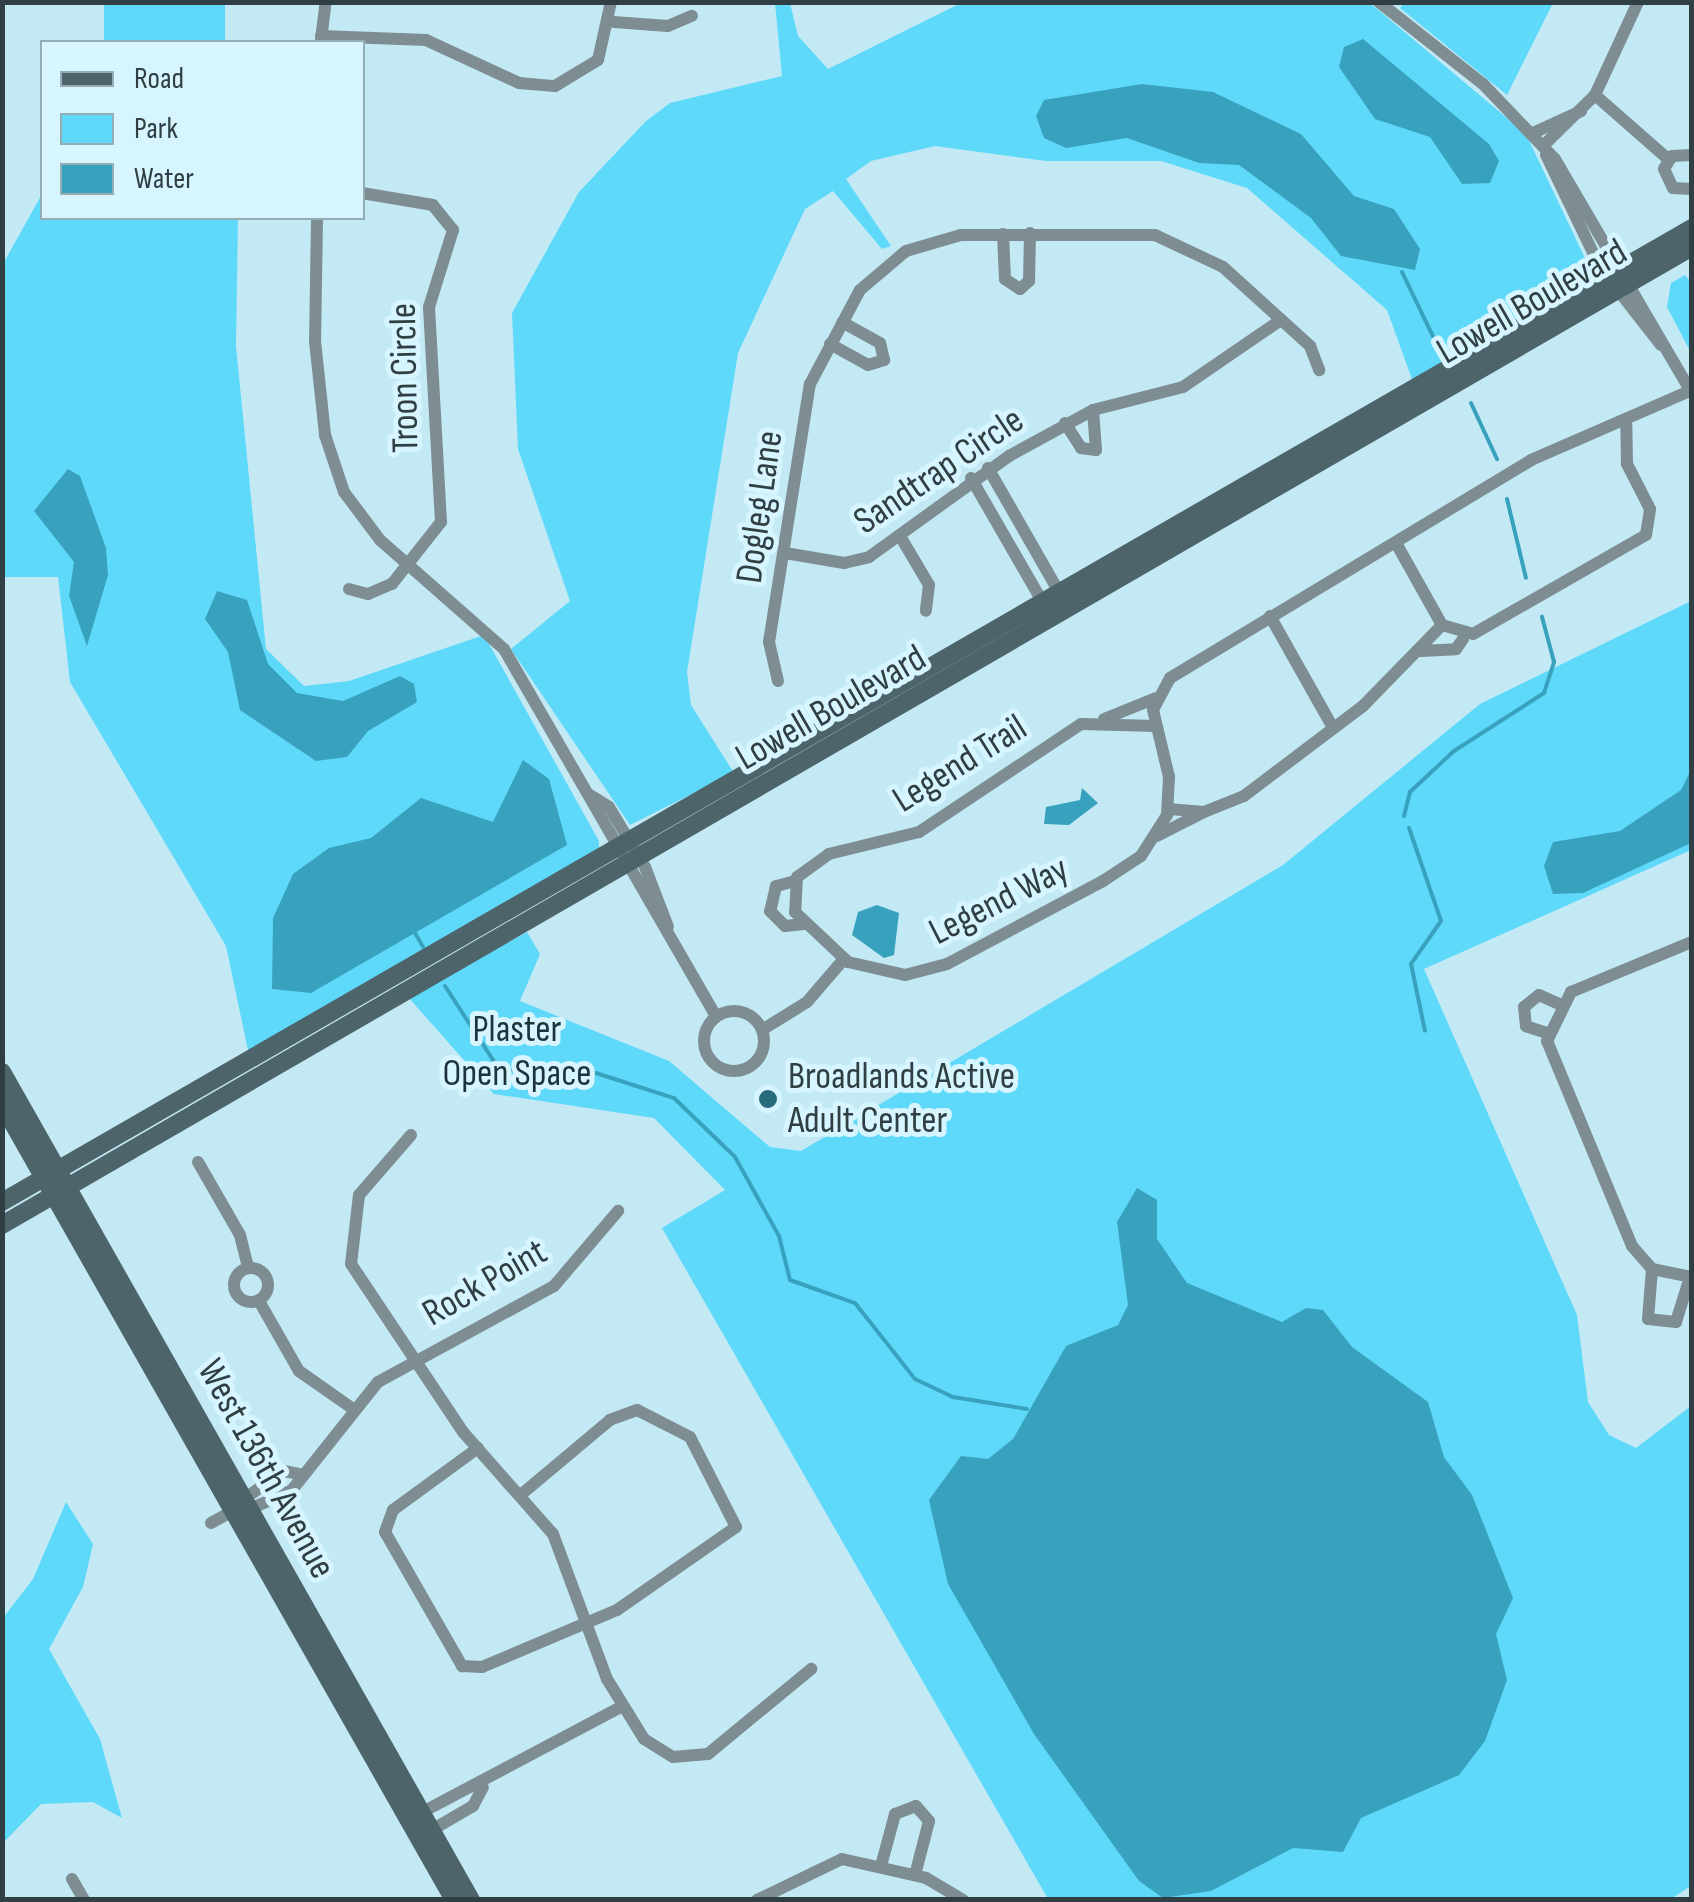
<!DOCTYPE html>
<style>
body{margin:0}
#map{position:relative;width:1694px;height:1902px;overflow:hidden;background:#c3e9f5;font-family:"Sofia Sans Condensed",sans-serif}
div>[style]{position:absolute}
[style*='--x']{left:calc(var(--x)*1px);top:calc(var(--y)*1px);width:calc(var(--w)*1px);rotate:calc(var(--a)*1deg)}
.green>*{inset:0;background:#5fd9fa;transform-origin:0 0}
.water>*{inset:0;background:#38a2be}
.stream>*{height:4px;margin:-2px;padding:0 2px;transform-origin:2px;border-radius:2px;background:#38a2be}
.street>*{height:12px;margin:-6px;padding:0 6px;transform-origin:6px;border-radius:6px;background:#7d8d92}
.street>.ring{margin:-6px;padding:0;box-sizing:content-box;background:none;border:12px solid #7d8d92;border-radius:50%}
.secondary>*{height:18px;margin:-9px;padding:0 9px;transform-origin:9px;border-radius:9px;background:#4e646b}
.dots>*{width:28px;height:28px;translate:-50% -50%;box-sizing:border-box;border:5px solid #d7f5ff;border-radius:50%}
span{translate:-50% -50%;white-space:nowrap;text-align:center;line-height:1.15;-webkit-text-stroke:10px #d7f5ff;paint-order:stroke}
.street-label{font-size:38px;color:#2f3f43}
.park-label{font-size:38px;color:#1c333a}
.poi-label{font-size:38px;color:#2f3f43}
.left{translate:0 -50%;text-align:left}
.frame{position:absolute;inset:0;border:5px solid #2f3f43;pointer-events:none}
.legend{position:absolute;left:40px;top:40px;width:325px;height:180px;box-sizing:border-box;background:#d7f5ff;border:2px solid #94acb4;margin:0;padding:12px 18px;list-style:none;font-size:30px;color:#2f3f43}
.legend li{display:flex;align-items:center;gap:20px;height:50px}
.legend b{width:50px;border:2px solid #94acb4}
</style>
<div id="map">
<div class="green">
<div style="clip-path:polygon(1404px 2px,1553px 2px,1553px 3px,1507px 95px,1400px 8px)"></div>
<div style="left:104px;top:3px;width:121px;height:40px"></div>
<div style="clip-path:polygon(775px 3px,790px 3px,798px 36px,828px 69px,961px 3px,1370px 3px,1526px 134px,1593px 275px,1413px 382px,1387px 310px,1247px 188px,1161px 161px,1046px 161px,935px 146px,871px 161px,846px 179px,891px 246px,882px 249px,833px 191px,805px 209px,738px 353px,687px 672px,691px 705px,734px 773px,630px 825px,511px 649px,570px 601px,518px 449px,512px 313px,579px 192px,646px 121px,670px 103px,782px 76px)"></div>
<div style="clip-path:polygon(42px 194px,42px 218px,238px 218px,236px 346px,266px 649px,304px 686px,349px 681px,484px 635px,599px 841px,599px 851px,249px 1055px,226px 946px,70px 682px,58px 577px,3px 577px,3px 264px)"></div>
<div style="clip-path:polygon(1685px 275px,1691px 282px,1689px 349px,1667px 307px,1671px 283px)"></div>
<div style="clip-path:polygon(1691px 601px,1691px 850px,1424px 969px,1577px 1315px,1588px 1402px,1609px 1435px,1636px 1448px,1691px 1406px,1691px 1886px,1669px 1900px,1048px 1899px,662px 1228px,725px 1190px,654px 1118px,494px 1094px,408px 997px,527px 932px,540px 954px,520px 1001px,669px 1061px,770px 1147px,801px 1151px,1283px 865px,1480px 704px)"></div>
<div style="clip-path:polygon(66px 1502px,93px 1544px,83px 1587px,49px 1649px,100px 1739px,122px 1818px,93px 1802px,41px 1804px,3px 1843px,3px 1618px,33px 1579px)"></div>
</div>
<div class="water">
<div style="clip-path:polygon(1363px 39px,1489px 144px,1499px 161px,1490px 183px,1462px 184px,1430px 137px,1375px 119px,1339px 67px,1344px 47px)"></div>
<div style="clip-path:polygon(1142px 84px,1213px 92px,1301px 134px,1354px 196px,1394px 209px,1420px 249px,1415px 270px,1341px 256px,1311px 218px,1239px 165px,1199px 163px,1127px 138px,1066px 148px,1044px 138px,1036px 116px,1044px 100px)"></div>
<div style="clip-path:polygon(68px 469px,80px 476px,106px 548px,108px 575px,87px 646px,69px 596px,74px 562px,34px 511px)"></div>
<div style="clip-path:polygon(217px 591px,247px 600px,268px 664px,297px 693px,343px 701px,400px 676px,414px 684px,417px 702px,368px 731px,347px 757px,316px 761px,240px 710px,228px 652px,205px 619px)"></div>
<div style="clip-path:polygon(523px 760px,549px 779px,567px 845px,311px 993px,272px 989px,273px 918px,293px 874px,329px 848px,371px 838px,421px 798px,493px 822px)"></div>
<div style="clip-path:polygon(1691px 770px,1691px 843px,1583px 893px,1553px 894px,1544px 866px,1553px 842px,1620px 831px,1681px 790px)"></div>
<div style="clip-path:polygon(1082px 788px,1098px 803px,1069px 825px,1044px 824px,1046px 807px,1080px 800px)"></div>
<div style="clip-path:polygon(877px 905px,899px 913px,894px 955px,884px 958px,852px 935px,858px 912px)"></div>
<div style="clip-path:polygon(1137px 1188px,1157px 1200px,1157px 1239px,1187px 1283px,1282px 1322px,1306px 1308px,1323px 1310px,1352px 1347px,1428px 1402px,1444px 1457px,1472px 1495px,1513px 1598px,1496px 1634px,1507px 1680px,1485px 1741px,1459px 1775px,1361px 1818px,1343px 1852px,1293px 1848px,1211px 1891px,1163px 1898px,1139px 1881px,1034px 1734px,948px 1584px,929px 1500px,961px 1456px,988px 1459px,1013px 1439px,1066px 1346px,1118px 1325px,1128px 1305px,1117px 1222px)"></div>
</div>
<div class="stream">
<div style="--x:1402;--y:272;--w:85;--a:64.3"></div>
<div style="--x:1471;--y:403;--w:62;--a:65.1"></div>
<div style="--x:1507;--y:499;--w:81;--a:76.5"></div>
<div style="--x:1404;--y:816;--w:25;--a:-76"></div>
<div style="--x:1410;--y:792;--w:60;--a:-43"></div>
<div style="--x:1454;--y:751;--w:107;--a:-32.8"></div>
<div style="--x:1544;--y:693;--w:33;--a:-72"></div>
<div style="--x:1554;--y:662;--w:47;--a:-104.9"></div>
<div style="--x:1409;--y:828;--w:98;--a:71"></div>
<div style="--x:1441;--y:921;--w:52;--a:124.9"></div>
<div style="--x:1411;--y:964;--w:68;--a:78.2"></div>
<div style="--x:415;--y:933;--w:16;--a:60"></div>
<div style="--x:445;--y:986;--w:99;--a:57"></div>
<div style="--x:499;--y:1069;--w:97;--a:2.4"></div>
<div style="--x:596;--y:1073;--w:82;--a:17.8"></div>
<div style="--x:674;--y:1098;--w:85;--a:44"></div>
<div style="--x:735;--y:1157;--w:90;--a:60.9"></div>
<div style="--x:779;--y:1236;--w:45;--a:76"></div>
<div style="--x:790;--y:1280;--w:69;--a:19.5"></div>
<div style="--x:855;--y:1303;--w:97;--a:51.7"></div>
<div style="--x:915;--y:1379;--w:42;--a:25.3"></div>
<div style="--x:953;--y:1397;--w:75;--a:9.2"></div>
</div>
<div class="street">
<div style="--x:1379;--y:2;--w:132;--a:38.3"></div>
<div style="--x:1483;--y:84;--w:104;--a:46.2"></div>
<div style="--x:1555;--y:159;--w:271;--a:59.7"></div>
<div style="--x:614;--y:22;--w:54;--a:4.2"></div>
<div style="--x:668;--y:26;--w:26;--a:-23"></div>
<div style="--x:321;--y:36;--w:105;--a:2.2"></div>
<div style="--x:426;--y:40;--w:102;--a:24.8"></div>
<div style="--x:519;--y:83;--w:36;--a:5"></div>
<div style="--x:555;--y:86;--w:50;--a:-31.2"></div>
<div style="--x:598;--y:60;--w:59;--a:-77.4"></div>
<div style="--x:321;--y:40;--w:38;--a:-83"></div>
<div style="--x:1595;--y:95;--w:97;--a:41.2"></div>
<div style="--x:1533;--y:133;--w:53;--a:-24.6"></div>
<div style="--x:1544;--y:145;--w:71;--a:-44.4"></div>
<div style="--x:1595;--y:95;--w:102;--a:-65.2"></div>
<div style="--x:1546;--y:155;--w:124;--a:64.3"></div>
<div style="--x:1600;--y:267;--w:99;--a:52"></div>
<div style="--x:1692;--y:155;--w:20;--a:177"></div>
<div style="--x:1672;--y:156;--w:15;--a:122"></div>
<div style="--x:1664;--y:169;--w:21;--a:65"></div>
<div style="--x:1673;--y:188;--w:19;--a:3"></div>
<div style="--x:317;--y:218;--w:123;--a:90.9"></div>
<div style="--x:315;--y:341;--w:95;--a:83.9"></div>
<div style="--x:325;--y:435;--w:60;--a:71.6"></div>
<div style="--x:344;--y:492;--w:60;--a:53.1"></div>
<div style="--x:380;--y:540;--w:165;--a:41.3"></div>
<div style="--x:504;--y:649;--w:424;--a:60"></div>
<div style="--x:1003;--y:234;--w:45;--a:87.5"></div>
<div style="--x:1005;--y:279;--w:18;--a:34"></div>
<div style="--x:1020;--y:289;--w:12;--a:-42"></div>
<div style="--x:1029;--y:281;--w:48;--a:-88.8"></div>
<div style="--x:830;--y:344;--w:43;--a:28.9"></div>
<div style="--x:868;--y:365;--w:17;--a:-17"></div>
<div style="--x:884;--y:360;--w:17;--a:-103"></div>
<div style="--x:880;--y:343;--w:43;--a:-151.1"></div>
<div style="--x:1065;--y:423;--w:30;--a:57"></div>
<div style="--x:1081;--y:448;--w:15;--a:8"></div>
<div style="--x:1096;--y:450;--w:40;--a:-94.3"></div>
<div style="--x:988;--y:468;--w:149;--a:60.2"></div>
<div style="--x:971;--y:478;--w:148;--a:60"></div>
<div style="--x:900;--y:536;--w:57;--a:59.4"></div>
<div style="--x:929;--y:585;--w:26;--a:97"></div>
<div style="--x:1396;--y:543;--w:94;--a:60.7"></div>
<div style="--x:1442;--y:625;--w:32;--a:16"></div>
<div style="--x:1473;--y:634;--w:199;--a:-29.8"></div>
<div style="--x:1646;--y:535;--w:26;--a:-81"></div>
<div style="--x:1650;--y:509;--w:51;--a:-117.1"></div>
<div style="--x:1627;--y:464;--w:39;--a:-91"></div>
<div style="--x:785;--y:553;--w:60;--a:9.6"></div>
<div style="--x:844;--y:563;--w:26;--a:-13"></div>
<div style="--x:869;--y:557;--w:173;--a:-35.8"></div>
<div style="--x:1009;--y:456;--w:96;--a:-28.7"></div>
<div style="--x:1093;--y:410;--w:93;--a:-14.3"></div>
<div style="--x:1183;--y:387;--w:119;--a:-34.4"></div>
<div style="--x:349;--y:589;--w:20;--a:15"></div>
<div style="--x:368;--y:594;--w:26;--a:-23"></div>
<div style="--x:392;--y:584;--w:79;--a:-51.7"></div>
<div style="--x:441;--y:522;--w:215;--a:-93.2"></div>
<div style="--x:429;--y:307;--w:81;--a:-72.7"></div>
<div style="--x:453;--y:230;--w:32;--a:-129"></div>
<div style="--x:433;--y:205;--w:72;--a:-170.4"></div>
<div style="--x:1270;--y:616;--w:126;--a:60.6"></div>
<div style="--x:1421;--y:651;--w:35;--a:-3"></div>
<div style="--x:1456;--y:649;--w:12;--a:-55"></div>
<div style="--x:778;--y:681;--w:40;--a:-103"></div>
<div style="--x:769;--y:642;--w:261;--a:-81"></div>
<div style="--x:810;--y:384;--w:106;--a:-62"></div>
<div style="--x:860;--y:290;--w:60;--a:-40.3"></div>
<div style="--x:906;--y:251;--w:57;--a:-16.2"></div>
<div style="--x:961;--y:235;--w:194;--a:0"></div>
<div style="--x:1155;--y:235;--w:75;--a:25.2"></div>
<div style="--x:1223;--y:267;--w:118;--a:42.2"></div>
<div style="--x:1310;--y:346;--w:26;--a:69"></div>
<div style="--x:1104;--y:719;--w:56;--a:-22"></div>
<div style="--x:1155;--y:726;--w:74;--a:-178.5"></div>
<div style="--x:1081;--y:724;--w:195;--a:146.3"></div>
<div style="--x:919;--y:832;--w:93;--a:166.3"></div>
<div style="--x:829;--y:854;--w:39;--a:144"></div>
<div style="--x:797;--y:877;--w:35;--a:93"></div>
<div style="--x:795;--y:912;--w:73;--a:43.3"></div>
<div style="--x:848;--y:962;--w:58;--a:12.8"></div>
<div style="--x:905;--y:975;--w:43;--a:-14.7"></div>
<div style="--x:947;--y:964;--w:177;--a:-28"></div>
<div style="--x:1103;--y:881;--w:45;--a:-33.3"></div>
<div style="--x:1141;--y:856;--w:49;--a:-57.6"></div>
<div style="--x:1167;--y:815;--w:38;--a:-87"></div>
<div style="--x:1169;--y:777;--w:69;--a:-103.4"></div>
<div style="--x:1153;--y:710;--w:36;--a:-62"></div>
<div style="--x:1170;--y:678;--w:422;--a:-31.1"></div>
<div style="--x:1531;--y:460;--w:173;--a:-23.5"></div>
<div style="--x:590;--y:795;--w:22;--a:32"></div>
<div style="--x:609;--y:807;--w:70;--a:59"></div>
<div style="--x:645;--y:867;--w:64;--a:69"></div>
<div style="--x:1204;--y:812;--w:43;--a:-21.8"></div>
<div style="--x:1244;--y:796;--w:149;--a:-37.1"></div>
<div style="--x:1363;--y:706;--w:113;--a:-45.7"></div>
<div style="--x:1157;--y:836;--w:53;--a:-27.1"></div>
<div style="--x:1204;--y:812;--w:36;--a:-175"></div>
<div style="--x:795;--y:881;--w:20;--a:165"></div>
<div style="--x:776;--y:886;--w:26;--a:103"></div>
<div style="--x:770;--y:911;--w:21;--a:45"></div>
<div style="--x:785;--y:926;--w:19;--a:-6"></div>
<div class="ring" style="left:704px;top:1011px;width:48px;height:48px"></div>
<div style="--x:762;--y:1030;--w:53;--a:-31.9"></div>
<div style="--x:807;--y:1002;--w:57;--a:-49.3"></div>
<div style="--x:1547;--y:1033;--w:22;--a:-162"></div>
<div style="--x:1526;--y:1026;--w:19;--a:-96"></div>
<div style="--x:1524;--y:1007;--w:19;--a:-39"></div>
<div style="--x:1539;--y:995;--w:22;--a:24"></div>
<div style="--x:411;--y:1135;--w:79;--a:130.9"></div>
<div style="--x:359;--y:1195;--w:69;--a:96.6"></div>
<div style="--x:351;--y:1264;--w:202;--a:56.3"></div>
<div style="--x:463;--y:1432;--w:136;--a:48.6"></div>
<div style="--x:553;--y:1534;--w:155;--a:69.6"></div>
<div style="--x:607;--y:1679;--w:70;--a:58.3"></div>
<div style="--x:644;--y:1739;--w:34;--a:32"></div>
<div style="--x:673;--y:1757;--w:35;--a:-5"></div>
<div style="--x:708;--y:1754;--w:134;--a:-39.5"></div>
<div style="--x:198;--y:1162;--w:84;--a:60.1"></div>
<div style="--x:240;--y:1235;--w:34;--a:76"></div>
<div class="ring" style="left:234px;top:1268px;width:22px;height:22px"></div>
<div style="--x:1652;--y:1269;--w:41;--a:11.3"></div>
<div style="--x:1690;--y:1277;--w:47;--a:107.3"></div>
<div style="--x:1676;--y:1322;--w:28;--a:-174"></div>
<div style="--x:1648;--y:1319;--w:50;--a:-85.4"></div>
<div style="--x:1652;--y:1269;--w:30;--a:-131"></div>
<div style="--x:1632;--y:1246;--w:222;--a:-112.5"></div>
<div style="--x:1547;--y:1041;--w:55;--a:-63.9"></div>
<div style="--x:1571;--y:992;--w:131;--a:-22.5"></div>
<div style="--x:259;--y:1301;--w:81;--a:60.3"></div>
<div style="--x:299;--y:1371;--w:66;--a:35.1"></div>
<div style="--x:478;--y:1448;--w:105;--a:143.9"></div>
<div style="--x:393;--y:1510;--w:23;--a:110"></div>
<div style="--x:385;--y:1532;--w:155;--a:60.1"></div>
<div style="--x:462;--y:1666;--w:20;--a:3"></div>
<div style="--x:482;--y:1667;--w:147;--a:-22.9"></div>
<div style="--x:617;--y:1610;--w:145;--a:-34.9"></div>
<div style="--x:736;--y:1527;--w:101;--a:-117.1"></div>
<div style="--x:690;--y:1437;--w:59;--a:-153"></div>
<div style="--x:637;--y:1410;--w:29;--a:160"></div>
<div style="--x:610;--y:1420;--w:114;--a:140"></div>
<div style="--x:238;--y:1503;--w:56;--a:-34.8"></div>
<div style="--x:284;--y:1471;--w:15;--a:11"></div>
<div style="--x:246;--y:1511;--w:51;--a:-24.5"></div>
<div style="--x:292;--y:1490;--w:138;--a:-51.5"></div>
<div style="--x:378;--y:1382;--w:200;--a:-28.6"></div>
<div style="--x:554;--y:1286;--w:99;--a:-49.5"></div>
<div style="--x:211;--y:1523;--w:25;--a:-29"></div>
<div style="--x:415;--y:1816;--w:235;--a:-27.9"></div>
<div style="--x:425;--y:1834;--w:56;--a:-30.3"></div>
<div style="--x:473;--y:1806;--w:21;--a:-62"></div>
<div style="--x:881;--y:1866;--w:54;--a:-74.9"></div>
<div style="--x:895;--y:1814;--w:22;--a:-21"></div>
<div style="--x:916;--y:1806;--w:20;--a:49"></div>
<div style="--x:929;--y:1821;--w:56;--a:104.5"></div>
<div style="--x:72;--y:1879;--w:24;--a:60"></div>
<div style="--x:757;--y:1900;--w:94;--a:-25.8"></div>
<div style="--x:842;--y:1859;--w:86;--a:12.7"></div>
<div style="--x:926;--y:1878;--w:43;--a:30.7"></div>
</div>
<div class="secondary">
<div style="--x:2;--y:1072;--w:952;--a:60.47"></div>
<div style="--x:2;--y:1104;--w:915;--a:60.41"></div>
<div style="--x:2;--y:1202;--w:1951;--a:-29.96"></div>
<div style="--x:2;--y:1225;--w:1953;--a:-30.06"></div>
</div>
<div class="dots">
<div style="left:768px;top:1099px;background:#286b7d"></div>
</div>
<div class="street-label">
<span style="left:1532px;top:302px;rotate:-30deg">Lowell Boulevard</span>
<span style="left:405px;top:378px;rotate:-91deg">Troon Circle</span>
<span style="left:939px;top:471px;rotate:-34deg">Sandtrap Circle</span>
<span style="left:760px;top:507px;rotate:-82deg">Dogleg Lane</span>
<span style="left:831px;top:708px;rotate:-30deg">Lowell Boulevard</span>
<span style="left:960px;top:764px;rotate:-32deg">Legend Trail</span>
<span style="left:999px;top:901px;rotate:-27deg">Legend Way</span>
<span style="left:485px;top:1283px;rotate:-30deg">Rock Point</span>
<span style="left:266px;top:1469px;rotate:61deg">West 136th Avenue</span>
</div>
<div class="park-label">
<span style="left:517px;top:1052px">Plaster<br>Open Space</span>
</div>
<div class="poi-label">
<span class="left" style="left:788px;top:1099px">Broadlands Active<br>Adult Center</span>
</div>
<div class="frame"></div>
<ul class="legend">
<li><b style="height:12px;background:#4e646b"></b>Road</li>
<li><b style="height:28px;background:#5fd9fa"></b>Park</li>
<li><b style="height:28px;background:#38a2be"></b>Water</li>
</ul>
</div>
